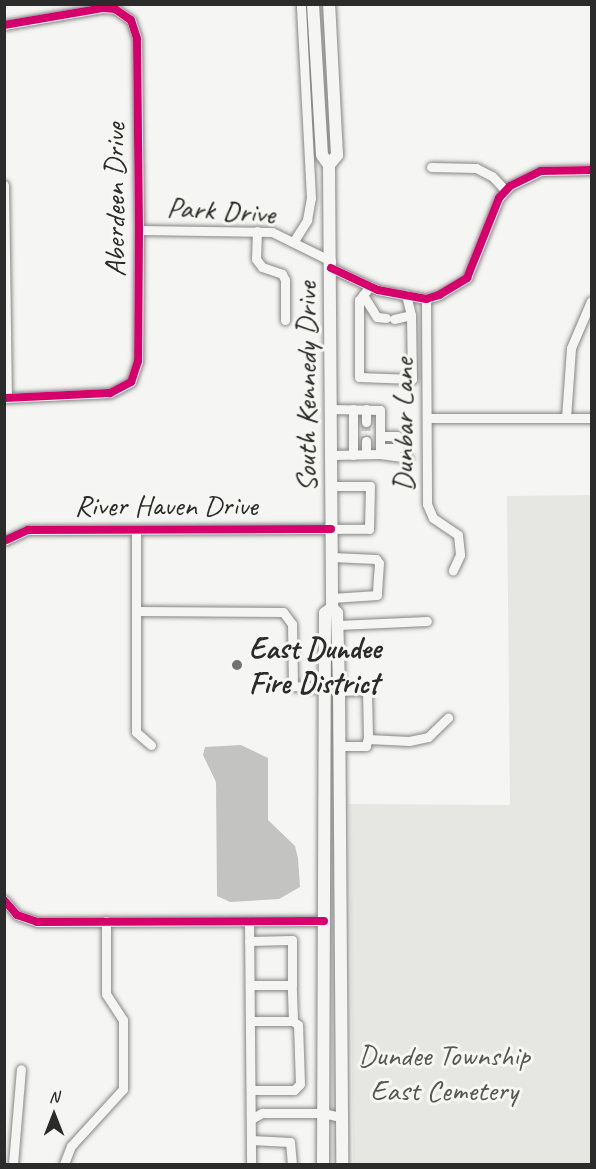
<!DOCTYPE html>
<style>
body{margin:0}
#map{position:relative;width:596px;height:1169px;overflow:hidden;background:#f5f5f3;font-family:Caveat,sans-serif}
div>[style]{position:absolute}
[style*='--x']{left:calc(var(--x)*1px);top:calc(var(--y)*1px);width:calc(var(--w)*1px);rotate:calc(var(--a)*1deg)}
.green>*{inset:0;background:#e6e6e2}
.water>*{inset:0;background:#c3c3c1}
.minor-tunnel>*{height:9px;margin-top:-4.5px;transform-origin:0;background:repeating-linear-gradient(90deg,#cdcdcb 0 9px,transparent 0 13.5px)}
.roads{filter:drop-shadow(0 0 2px #868685) drop-shadow(0 0 2px #868685)}
.minor>*{height:9px;margin:-4.5px;padding:0 4.5px;transform-origin:4.5px;border-radius:4.5px;background:#f5f5f3}
.major>*{height:12px;margin:-6px;padding:0 6px;transform-origin:6px;border-radius:6px;background:#f5f5f3}
.cycleway>*{height:8px;margin:-4px;padding:0 4px;transform-origin:4px;border-radius:4px;background:#d6006c}
.dots>*{width:16px;height:16px;translate:-50% -50%;box-sizing:border-box;border:3px solid #f6f6f2;border-radius:50%}
span{translate:-50% -50%;white-space:nowrap;text-align:center;line-height:1.15;-webkit-text-stroke:6px #f6f6f2;paint-order:stroke}
.street-label{font-size:30px;color:#2b2b2b}
.poi-label{font-size:30px;color:#2b2b2b;font-weight:700}
.left{translate:0 -50%;text-align:left}
.park-label{font-size:30px;color:#565656}
.frame{position:absolute;inset:0;border:6px solid #2b2b2b;pointer-events:none}
.north{position:absolute;left:24px;top:1085px;width:60px;height:60px;-webkit-text-stroke:4px #f6f6f2;paint-order:stroke;rotate:0deg;font-size:16px;font-weight:700;line-height:24px;text-align:center;color:#2b2b2b}
.north::after{content:'';display:block;margin:auto;width:21px;height:27px;background:#2b2b2b;clip-path:polygon(50% 0,100% 100%,50% 72%,0 100%)}
</style>
<div id="map">
<div class="green">
<div style="clip-path:polygon(591px 495px,591px 1164px,353px 1164px,349px 804px,510px 805px,507px 496px)"></div>
</div>
<div class="water">
<div style="clip-path:polygon(241px 745px,268px 758px,268px 820px,295px 846px,298px 858px,300px 887px,279px 899px,230px 902px,217px 896px,216px 782px,203px 755px,205px 747px)"></div>
</div>
<div class="minor-tunnel">
<div style="--x:366;--y:422;--w:19;--a:90"></div>
</div>
<div class="roads">
<div class="minor">
<div style="--x:4;--y:25;--w:100;--a:-9.7"></div>
<div style="--x:103;--y:8;--w:12;--a:5"></div>
<div style="--x:115;--y:9;--w:19;--a:35"></div>
<div style="--x:131;--y:20;--w:20;--a:72"></div>
<div style="--x:137;--y:39;--w:191;--a:89.4"></div>
<div style="--x:139;--y:230;--w:131;--a:90.4"></div>
<div style="--x:138;--y:361;--w:22;--a:108"></div>
<div style="--x:131;--y:382;--w:24;--a:152"></div>
<div style="--x:110;--y:393;--w:106;--a:177.3"></div>
<div style="--x:431;--y:167;--w:45;--a:1.3"></div>
<div style="--x:476;--y:168;--w:18;--a:27"></div>
<div style="--x:492;--y:176;--w:19;--a:47"></div>
<div style="--x:4;--y:185;--w:213;--a:89.2"></div>
<div style="--x:139;--y:230;--w:133;--a:0.9"></div>
<div style="--x:272;--y:232;--w:66;--a:26.2"></div>
<div style="--x:257;--y:231;--w:28;--a:92"></div>
<div style="--x:256;--y:259;--w:10;--a:53"></div>
<div style="--x:262;--y:267;--w:21;--a:19"></div>
<div style="--x:282;--y:274;--w:7;--a:63"></div>
<div style="--x:285;--y:280;--w:40;--a:90"></div>
<div style="--x:294;--y:241;--w:25;--a:-58"></div>
<div style="--x:307;--y:220;--w:22;--a:-80"></div>
<div style="--x:311;--y:198;--w:194;--a:-93"></div>
<div style="--x:331;--y:268;--w:52;--a:25.1"></div>
<div style="--x:378;--y:290;--w:49;--a:10.6"></div>
<div style="--x:426;--y:299;--w:14;--a:-17"></div>
<div style="--x:439;--y:295;--w:33;--a:-31"></div>
<div style="--x:467;--y:278;--w:86;--a:-68.2"></div>
<div style="--x:499;--y:198;--w:16;--a:-47"></div>
<div style="--x:510;--y:186;--w:34;--a:-26"></div>
<div style="--x:541;--y:171;--w:51;--a:-1.1"></div>
<div style="--x:370;--y:286;--w:18;--a:128"></div>
<div style="--x:359;--y:300;--w:77;--a:90"></div>
<div style="--x:359;--y:377;--w:53;--a:2.2"></div>
<div style="--x:412;--y:379;--w:64;--a:-90.9"></div>
<div style="--x:411;--y:315;--w:21;--a:-104"></div>
<div style="--x:363;--y:295;--w:26;--a:58"></div>
<div style="--x:377;--y:317;--w:9;--a:6"></div>
<div style="--x:426;--y:299;--w:205;--a:89.7"></div>
<div style="--x:427;--y:504;--w:15;--a:67"></div>
<div style="--x:433;--y:518;--w:30;--a:34"></div>
<div style="--x:458;--y:535;--w:20;--a:84"></div>
<div style="--x:460;--y:555;--w:17;--a:115"></div>
<div style="--x:394;--y:319;--w:17;--a:-13"></div>
<div style="--x:331;--y:409;--w:49;--a:1.2"></div>
<div style="--x:380;--y:410;--w:44;--a:90"></div>
<div style="--x:380;--y:454;--w:48;--a:178.8"></div>
<div style="--x:353;--y:409;--w:46;--a:90"></div>
<div style="--x:366;--y:409;--w:13;--a:90"></div>
<div style="--x:427;--y:418;--w:165;--a:0"></div>
<div style="--x:566;--y:418;--w:70;--a:-85.9"></div>
<div style="--x:571;--y:348;--w:51;--a:-66.9"></div>
<div style="--x:380;--y:436;--w:17;--a:0"></div>
<div style="--x:397;--y:436;--w:12;--a:85"></div>
<div style="--x:398;--y:448;--w:18;--a:180"></div>
<div style="--x:366;--y:441;--w:13;--a:90"></div>
<div style="--x:380;--y:454;--w:28;--a:8"></div>
<div style="--x:136;--y:530;--w:202;--a:90"></div>
<div style="--x:136;--y:732;--w:20;--a:41"></div>
<div style="--x:4;--y:541;--w:26;--a:-25"></div>
<div style="--x:28;--y:530;--w:341;--a:-0.2"></div>
<div style="--x:369;--y:529;--w:43;--a:-88.7"></div>
<div style="--x:370;--y:486;--w:38;--a:180"></div>
<div style="--x:332;--y:557;--w:44;--a:2.6"></div>
<div style="--x:376;--y:559;--w:5;--a:53"></div>
<div style="--x:379;--y:563;--w:32;--a:94"></div>
<div style="--x:377;--y:595;--w:45;--a:176.2"></div>
<div style="--x:136;--y:611;--w:147;--a:0.4"></div>
<div style="--x:283;--y:612;--w:15;--a:53"></div>
<div style="--x:292;--y:624;--w:62;--a:89.1"></div>
<div style="--x:293;--y:686;--w:31;--a:4"></div>
<div style="--x:338;--y:625;--w:89;--a:-2.6"></div>
<div style="--x:339;--y:691;--w:28;--a:-2"></div>
<div style="--x:367;--y:690;--w:47;--a:88.8"></div>
<div style="--x:368;--y:737;--w:9;--a:103"></div>
<div style="--x:366;--y:746;--w:27;--a:180"></div>
<div style="--x:368;--y:739;--w:41;--a:2.8"></div>
<div style="--x:409;--y:741;--w:19;--a:-12"></div>
<div style="--x:428;--y:737;--w:28;--a:-44"></div>
<div style="--x:4;--y:900;--w:20;--a:49"></div>
<div style="--x:17;--y:915;--w:21;--a:19"></div>
<div style="--x:37;--y:922;--w:287;--a:-0.2"></div>
<div style="--x:249;--y:921;--w:243;--a:89.5"></div>
<div style="--x:249;--y:941;--w:43;--a:-1.3"></div>
<div style="--x:292;--y:940;--w:45;--a:90"></div>
<div style="--x:292;--y:985;--w:42;--a:180"></div>
<div style="--x:250;--y:1021;--w:43;--a:0"></div>
<div style="--x:293;--y:1021;--w:36;--a:-92"></div>
<div style="--x:251;--y:1090;--w:43;--a:0"></div>
<div style="--x:294;--y:1090;--w:8;--a:-45"></div>
<div style="--x:300;--y:1084;--w:59;--a:-91.9"></div>
<div style="--x:298;--y:1025;--w:6;--a:-141"></div>
<div style="--x:251;--y:1119;--w:13;--a:-29"></div>
<div style="--x:262;--y:1113;--w:61;--a:0"></div>
<div style="--x:323;--y:1113;--w:18;--a:13"></div>
<div style="--x:251;--y:1140;--w:39;--a:3"></div>
<div style="--x:290;--y:1142;--w:22;--a:85"></div>
<div style="--x:13;--y:1164;--w:95;--a:-85.2"></div>
<div style="--x:64;--y:1164;--w:19;--a:-69"></div>
<div style="--x:71;--y:1146;--w:77;--a:-47.6"></div>
<div style="--x:123;--y:1089;--w:69;--a:-90"></div>
<div style="--x:123;--y:1020;--w:31;--a:-123"></div>
<div style="--x:106;--y:994;--w:73;--a:-90"></div>
</div>
<div class="major">
<div style="--x:313;--y:4;--w:151;--a:86.6"></div>
<div style="--x:322;--y:155;--w:12;--a:55"></div>
<div style="--x:329;--y:165;--w:443;--a:89.6"></div>
<div style="--x:332;--y:608;--w:7;--a:45"></div>
<div style="--x:337;--y:613;--w:73;--a:88.4"></div>
<div style="--x:339;--y:686;--w:478;--a:89.6"></div>
<div style="--x:329;--y:165;--w:13;--a:-51"></div>
<div style="--x:337;--y:155;--w:151;--a:-93"></div>
<div style="--x:323;--y:1164;--w:551;--a:-89.79"></div>
<div style="--x:325;--y:613;--w:9;--a:-36"></div>
</div>
</div>
<div class="cycleway">
<div style="--x:4;--y:25;--w:100;--a:-9.7"></div>
<div style="--x:103;--y:8;--w:12;--a:5"></div>
<div style="--x:115;--y:9;--w:19;--a:35"></div>
<div style="--x:131;--y:20;--w:20;--a:72"></div>
<div style="--x:137;--y:39;--w:191;--a:89.4"></div>
<div style="--x:139;--y:230;--w:131;--a:90.4"></div>
<div style="--x:138;--y:361;--w:22;--a:108"></div>
<div style="--x:131;--y:382;--w:24;--a:152"></div>
<div style="--x:110;--y:393;--w:106;--a:177.3"></div>
<div style="--x:331;--y:268;--w:52;--a:25.1"></div>
<div style="--x:378;--y:290;--w:49;--a:10.6"></div>
<div style="--x:426;--y:299;--w:14;--a:-17"></div>
<div style="--x:439;--y:295;--w:33;--a:-31"></div>
<div style="--x:467;--y:278;--w:86;--a:-68.2"></div>
<div style="--x:499;--y:198;--w:16;--a:-47"></div>
<div style="--x:510;--y:186;--w:34;--a:-26"></div>
<div style="--x:541;--y:171;--w:51;--a:-1.1"></div>
<div style="--x:4;--y:541;--w:26;--a:-25"></div>
<div style="--x:28;--y:530;--w:303;--a:-0.2"></div>
<div style="--x:4;--y:900;--w:20;--a:49"></div>
<div style="--x:17;--y:915;--w:21;--a:19"></div>
<div style="--x:37;--y:922;--w:287;--a:-0.2"></div>
</div>
<div class="dots">
<div style="left:237px;top:665px;background:#727271"></div>
</div>
<div class="street-label">
<span style="left:114px;top:200px;rotate:-90deg">Aberdeen Drive</span>
<span style="left:221px;top:210px;rotate:4deg">Park Drive</span>
<span style="left:306px;top:387px;rotate:-90deg">South Kennedy Drive</span>
<span style="left:403px;top:425px;rotate:-90deg">Dunbar Lane</span>
<span style="left:166px;top:505px">River Haven Drive</span>
</div>
<div class="poi-label">
<span class="left" style="left:249px;top:665px">East Dundee<br>Fire District</span>
</div>
<div class="park-label">
<span style="left:444px;top:1072px">Dundee Township<br>East Cemetery</span>
</div>
<div class="frame"></div>
<div class="north">N</div>
</div>
